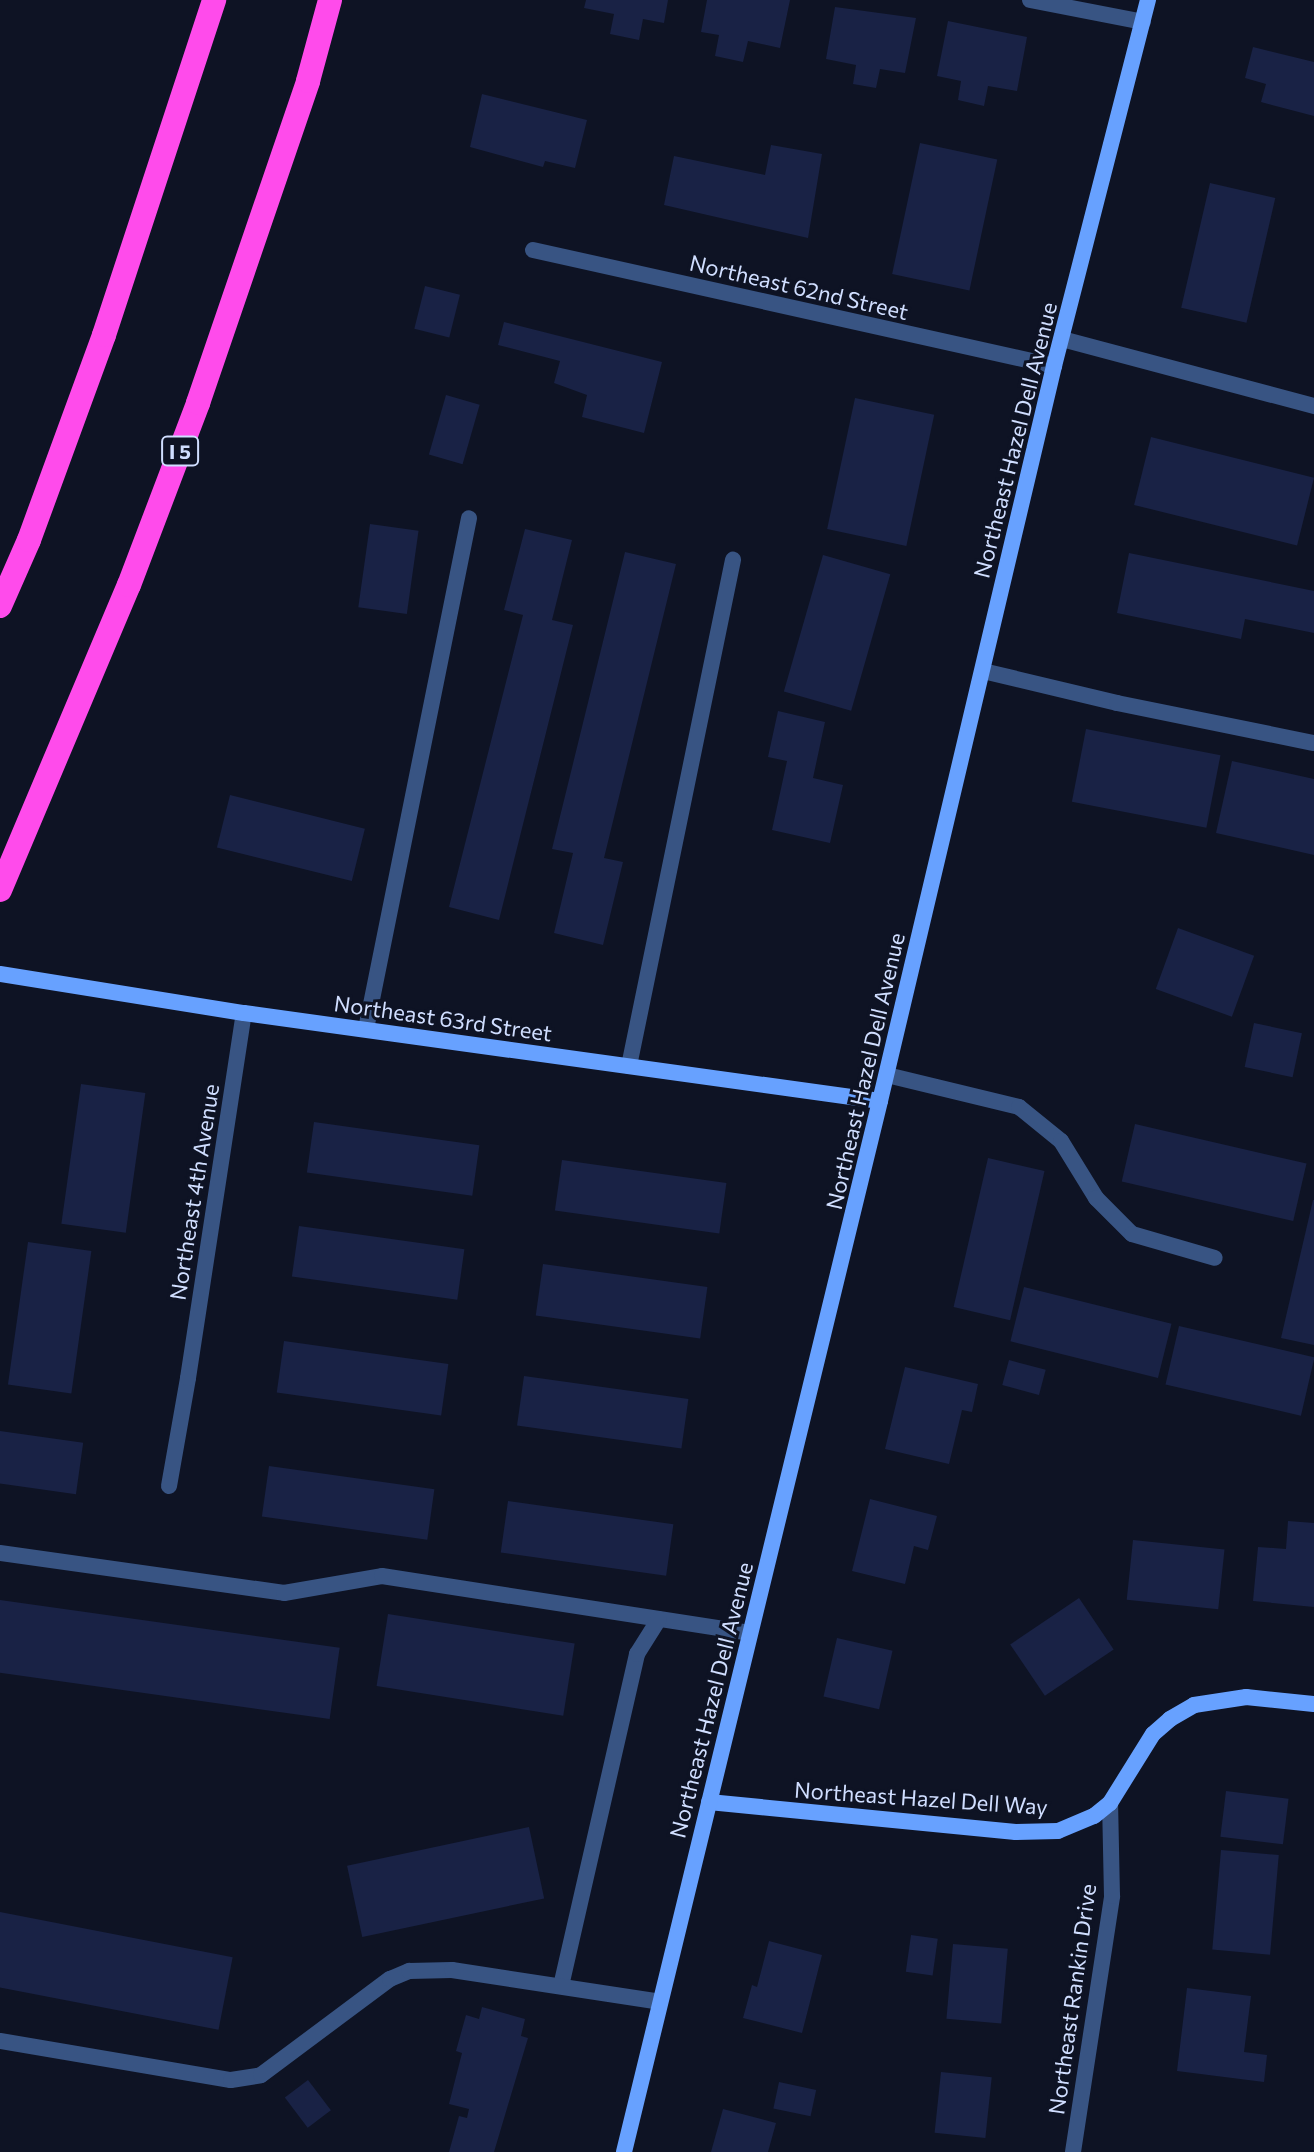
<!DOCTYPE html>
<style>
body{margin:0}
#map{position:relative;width:1314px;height:2152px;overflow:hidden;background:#0e1324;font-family:Commissioner,sans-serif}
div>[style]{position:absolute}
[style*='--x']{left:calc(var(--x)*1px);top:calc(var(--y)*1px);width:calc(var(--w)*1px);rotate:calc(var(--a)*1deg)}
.building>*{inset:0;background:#192245;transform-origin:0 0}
.lane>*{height:16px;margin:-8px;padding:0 8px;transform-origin:8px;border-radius:8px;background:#385483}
.street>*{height:16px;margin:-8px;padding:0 8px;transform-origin:8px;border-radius:8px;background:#385483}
.secondary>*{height:16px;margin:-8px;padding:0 8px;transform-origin:8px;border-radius:8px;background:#67a1ff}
.highway>*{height:24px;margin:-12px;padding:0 12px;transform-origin:12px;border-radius:12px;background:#ff4beb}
span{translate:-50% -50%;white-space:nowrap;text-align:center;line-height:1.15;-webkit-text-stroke:6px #0e1324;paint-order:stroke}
.shield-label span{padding:2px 6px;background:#0e1324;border:2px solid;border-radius:6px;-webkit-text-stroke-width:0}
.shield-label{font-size:20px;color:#d0deff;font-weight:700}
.street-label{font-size:22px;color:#d0deff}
</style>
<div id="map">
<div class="building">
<div style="clip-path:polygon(586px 0,668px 0,664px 23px,643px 19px,639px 40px,610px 34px,614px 14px,584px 8px)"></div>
<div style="clip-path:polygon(707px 0,790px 0,780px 48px,748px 41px,743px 62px,715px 56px,719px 35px,701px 32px)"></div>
<div style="clip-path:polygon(835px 7px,916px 18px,905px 73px,880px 69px,876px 88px,853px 84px,856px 65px,826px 59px)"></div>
<div style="clip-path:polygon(948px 21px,1027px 37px,1017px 91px,988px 86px,984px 106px,958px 100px,961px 81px,937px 76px)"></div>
<div style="clip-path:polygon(1253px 47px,1314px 62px,1314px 116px,1261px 102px,1266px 84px,1245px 78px)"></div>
<div style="clip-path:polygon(482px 94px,587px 120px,575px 168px,545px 161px,543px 167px,470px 147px)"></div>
<div style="left:920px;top:143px;width:79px;height:134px;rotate:12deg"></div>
<div style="clip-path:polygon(771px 145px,822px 154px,808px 238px,664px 205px,674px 156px,765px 175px)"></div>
<div style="left:1210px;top:183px;width:67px;height:128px;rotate:13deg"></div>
<div style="left:425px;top:286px;width:36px;height:44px;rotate:14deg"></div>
<div style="clip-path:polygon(504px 322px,662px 362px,644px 433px,582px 417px,587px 395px,554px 383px,560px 361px,498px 345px)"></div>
<div style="left:446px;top:395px;width:35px;height:62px;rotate:16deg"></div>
<div style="left:855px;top:398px;width:81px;height:134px;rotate:12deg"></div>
<div style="left:1151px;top:437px;width:168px;height:70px;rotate:14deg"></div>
<div style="left:370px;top:524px;width:49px;height:84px;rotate:8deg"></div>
<div style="clip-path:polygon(525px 529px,572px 540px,552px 620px,573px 625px,499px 920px,449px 907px,523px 615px,504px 610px)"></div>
<div style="clip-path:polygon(625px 552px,676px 564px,604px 858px,623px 862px,603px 945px,554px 933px,573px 853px,552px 849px)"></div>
<div style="clip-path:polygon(1129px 553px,1314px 591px,1314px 633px,1245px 619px,1241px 639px,1117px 613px)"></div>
<div style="left:823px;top:555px;width:70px;height:142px;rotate:16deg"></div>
<div style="clip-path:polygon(778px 711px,825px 722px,813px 778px,843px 785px,830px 843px,772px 830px,787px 761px,768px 757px)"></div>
<div style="left:1086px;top:729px;width:137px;height:74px;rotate:11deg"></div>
<div style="clip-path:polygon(1232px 761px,1314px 779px,1314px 855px,1216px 833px)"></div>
<div style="left:230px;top:795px;width:139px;height:54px;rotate:14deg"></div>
<div style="left:1178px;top:928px;width:81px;height:65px;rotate:20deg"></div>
<div style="left:1254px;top:1023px;width:49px;height:45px;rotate:12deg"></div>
<div style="left:81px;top:1084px;width:65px;height:141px;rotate:8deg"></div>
<div style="left:314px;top:1122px;width:167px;height:51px;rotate:8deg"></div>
<div style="left:1135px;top:1124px;width:176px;height:59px;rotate:13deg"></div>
<div style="left:988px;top:1158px;width:58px;height:153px;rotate:13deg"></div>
<div style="left:562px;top:1160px;width:166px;height:51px;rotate:8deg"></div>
<div style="clip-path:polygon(1313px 1200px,1314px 1200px,1314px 1345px,1281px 1338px)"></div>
<div style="left:299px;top:1226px;width:167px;height:51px;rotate:8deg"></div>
<div style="left:28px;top:1242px;width:64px;height:144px;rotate:8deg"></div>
<div style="left:543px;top:1264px;width:166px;height:52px;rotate:8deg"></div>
<div style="left:1024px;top:1287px;width:152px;height:56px;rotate:14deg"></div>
<div style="left:1179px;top:1326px;width:139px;height:60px;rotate:13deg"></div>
<div style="left:284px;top:1341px;width:166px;height:52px;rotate:8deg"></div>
<div style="left:1009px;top:1360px;width:38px;height:26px;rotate:15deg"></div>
<div style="clip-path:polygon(905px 1367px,978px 1384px,972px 1412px,962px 1410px,949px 1464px,885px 1449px)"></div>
<div style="left:524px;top:1376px;width:166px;height:50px;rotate:8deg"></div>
<div style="left:0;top:1431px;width:84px;height:52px;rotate:8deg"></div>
<div style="left:269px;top:1466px;width:167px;height:51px;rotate:8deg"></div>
<div style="clip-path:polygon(870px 1499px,937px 1516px,928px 1550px,914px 1546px,905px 1584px,852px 1571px)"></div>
<div style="left:508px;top:1501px;width:167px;height:52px;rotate:8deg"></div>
<div style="clip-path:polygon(1288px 1521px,1314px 1523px,1314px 1607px,1253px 1601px,1258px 1547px,1286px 1549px)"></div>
<div style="left:1133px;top:1540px;width:92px;height:60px;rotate:6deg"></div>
<div style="left:1079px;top:1598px;width:62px;height:83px;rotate:56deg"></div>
<div style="left:0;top:1600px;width:343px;height:72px;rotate:8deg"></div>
<div style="left:388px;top:1614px;width:189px;height:73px;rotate:9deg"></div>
<div style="left:837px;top:1638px;width:57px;height:60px;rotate:13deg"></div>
<div style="left:1226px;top:1791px;width:63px;height:46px;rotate:7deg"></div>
<div style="left:529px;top:1827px;width:73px;height:186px;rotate:78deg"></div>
<div style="left:1221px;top:1850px;width:58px;height:100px;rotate:5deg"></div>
<div style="left:0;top:1912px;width:237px;height:74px;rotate:11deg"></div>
<div style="left:911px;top:1935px;width:27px;height:37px;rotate:8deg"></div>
<div style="clip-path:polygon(769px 1941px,822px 1955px,802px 2033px,743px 2018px,752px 1985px,757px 1987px)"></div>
<div style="left:953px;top:1944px;width:55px;height:75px;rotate:5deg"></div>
<div style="clip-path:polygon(1187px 1988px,1251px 1996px,1244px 2052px,1267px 2055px,1264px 2082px,1177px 2071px)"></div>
<div style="clip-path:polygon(482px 2007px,525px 2019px,521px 2036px,528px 2038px,494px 2152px,449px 2152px,459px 2116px,467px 2118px,469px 2109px,449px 2104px,462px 2053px,456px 2051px,466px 2015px,479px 2019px)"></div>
<div style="left:941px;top:2072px;width:51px;height:61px;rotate:6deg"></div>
<div style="left:308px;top:2080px;width:38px;height:29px;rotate:53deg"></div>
<div style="left:779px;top:2082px;width:38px;height:27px;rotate:12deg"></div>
<div style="clip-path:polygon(723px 2109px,776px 2123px,768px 2152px,711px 2152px)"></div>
</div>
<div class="lane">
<div style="--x:1062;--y:339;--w:261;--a:14.9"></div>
<div style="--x:983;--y:671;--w:138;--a:13.4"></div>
<div style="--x:1117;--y:703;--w:201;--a:11.5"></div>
<div style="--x:366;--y:1029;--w:521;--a:-78.6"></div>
<div style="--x:629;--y:1066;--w:517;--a:-78.39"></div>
<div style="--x:887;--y:1075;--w:136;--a:13.6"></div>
<div style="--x:1019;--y:1107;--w:54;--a:39"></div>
<div style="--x:1061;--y:1141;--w:67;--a:58.4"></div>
<div style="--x:1096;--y:1198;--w:51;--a:45"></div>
<div style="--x:1132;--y:1234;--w:86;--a:16.1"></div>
<div style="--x:169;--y:1486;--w:110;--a:-80"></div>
<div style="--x:0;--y:1553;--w:287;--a:8"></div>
<div style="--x:284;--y:1593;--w:99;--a:-9.8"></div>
<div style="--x:382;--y:1576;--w:372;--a:8.8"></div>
<div style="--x:561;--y:1986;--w:341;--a:-77.1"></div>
<div style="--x:637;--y:1654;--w:41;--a:-57.8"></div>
<div style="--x:0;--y:2041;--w:234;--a:9.6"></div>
<div style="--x:231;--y:2080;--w:30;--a:-9"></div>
<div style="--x:261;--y:2075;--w:161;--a:-36.7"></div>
<div style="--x:390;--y:1979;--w:21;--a:-23"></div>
<div style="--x:409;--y:1971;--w:43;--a:-1.3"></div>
<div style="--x:452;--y:1970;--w:210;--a:8.7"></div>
</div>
<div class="street">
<div style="--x:1030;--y:0;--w:115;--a:11"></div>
<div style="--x:533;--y:250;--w:534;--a:12.55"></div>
<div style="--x:188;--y:1378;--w:369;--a:-81.3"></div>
<div style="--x:1073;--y:2152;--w:259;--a:-81.3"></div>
<div style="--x:1112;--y:1896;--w:93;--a:-91.2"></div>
</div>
<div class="secondary">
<div style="--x:0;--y:974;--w:247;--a:9.1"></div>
<div style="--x:244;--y:1013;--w:642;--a:7.88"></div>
<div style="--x:709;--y:1802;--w:308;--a:5.6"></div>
<div style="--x:1016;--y:1832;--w:42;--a:-1.4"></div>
<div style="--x:1058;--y:1831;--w:39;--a:-23"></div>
<div style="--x:1094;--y:1816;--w:21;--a:-39"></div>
<div style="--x:1110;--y:1803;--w:81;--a:-58.1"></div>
<div style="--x:1153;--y:1734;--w:23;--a:-41"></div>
<div style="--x:1170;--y:1719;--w:28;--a:-30"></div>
<div style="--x:1194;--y:1705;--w:53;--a:-8.7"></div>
<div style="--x:1246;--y:1697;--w:68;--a:5.9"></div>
<div style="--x:624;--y:2152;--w:1082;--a:-76.31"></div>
<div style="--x:880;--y:1101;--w:755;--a:-76.68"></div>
<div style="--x:1054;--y:366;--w:378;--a:-75.6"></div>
</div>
<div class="highway">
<div style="--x:0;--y:606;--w:72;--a:-66.3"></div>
<div style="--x:29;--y:540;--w:218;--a:-69.9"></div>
<div style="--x:104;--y:335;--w:353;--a:-71.8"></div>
<div style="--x:0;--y:890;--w:331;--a:-67.1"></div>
<div style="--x:129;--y:585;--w:195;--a:-69.2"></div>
<div style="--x:198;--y:403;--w:340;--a:-71.1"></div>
<div style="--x:308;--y:81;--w:84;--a:-74.8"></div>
</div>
<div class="shield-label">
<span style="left:180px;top:451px">I 5</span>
</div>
<div class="street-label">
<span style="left:799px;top:287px;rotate:13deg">Northeast 62nd Street</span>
<span style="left:1015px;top:440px;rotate:-76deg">Northeast Hazel Dell Avenue</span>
<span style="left:443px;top:1018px;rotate:8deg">Northeast 63rd Street</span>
<span style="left:865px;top:1071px;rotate:-77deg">Northeast Hazel Dell Avenue</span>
<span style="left:194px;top:1192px;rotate:-81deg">Northeast 4th Avenue</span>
<span style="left:711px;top:1700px;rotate:-76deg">Northeast Hazel Dell Avenue</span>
<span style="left:921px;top:1798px;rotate:4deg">Northeast Hazel Dell Way</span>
<span style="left:1072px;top:1999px;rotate:-82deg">Northeast Rankin Drive</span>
</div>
</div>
